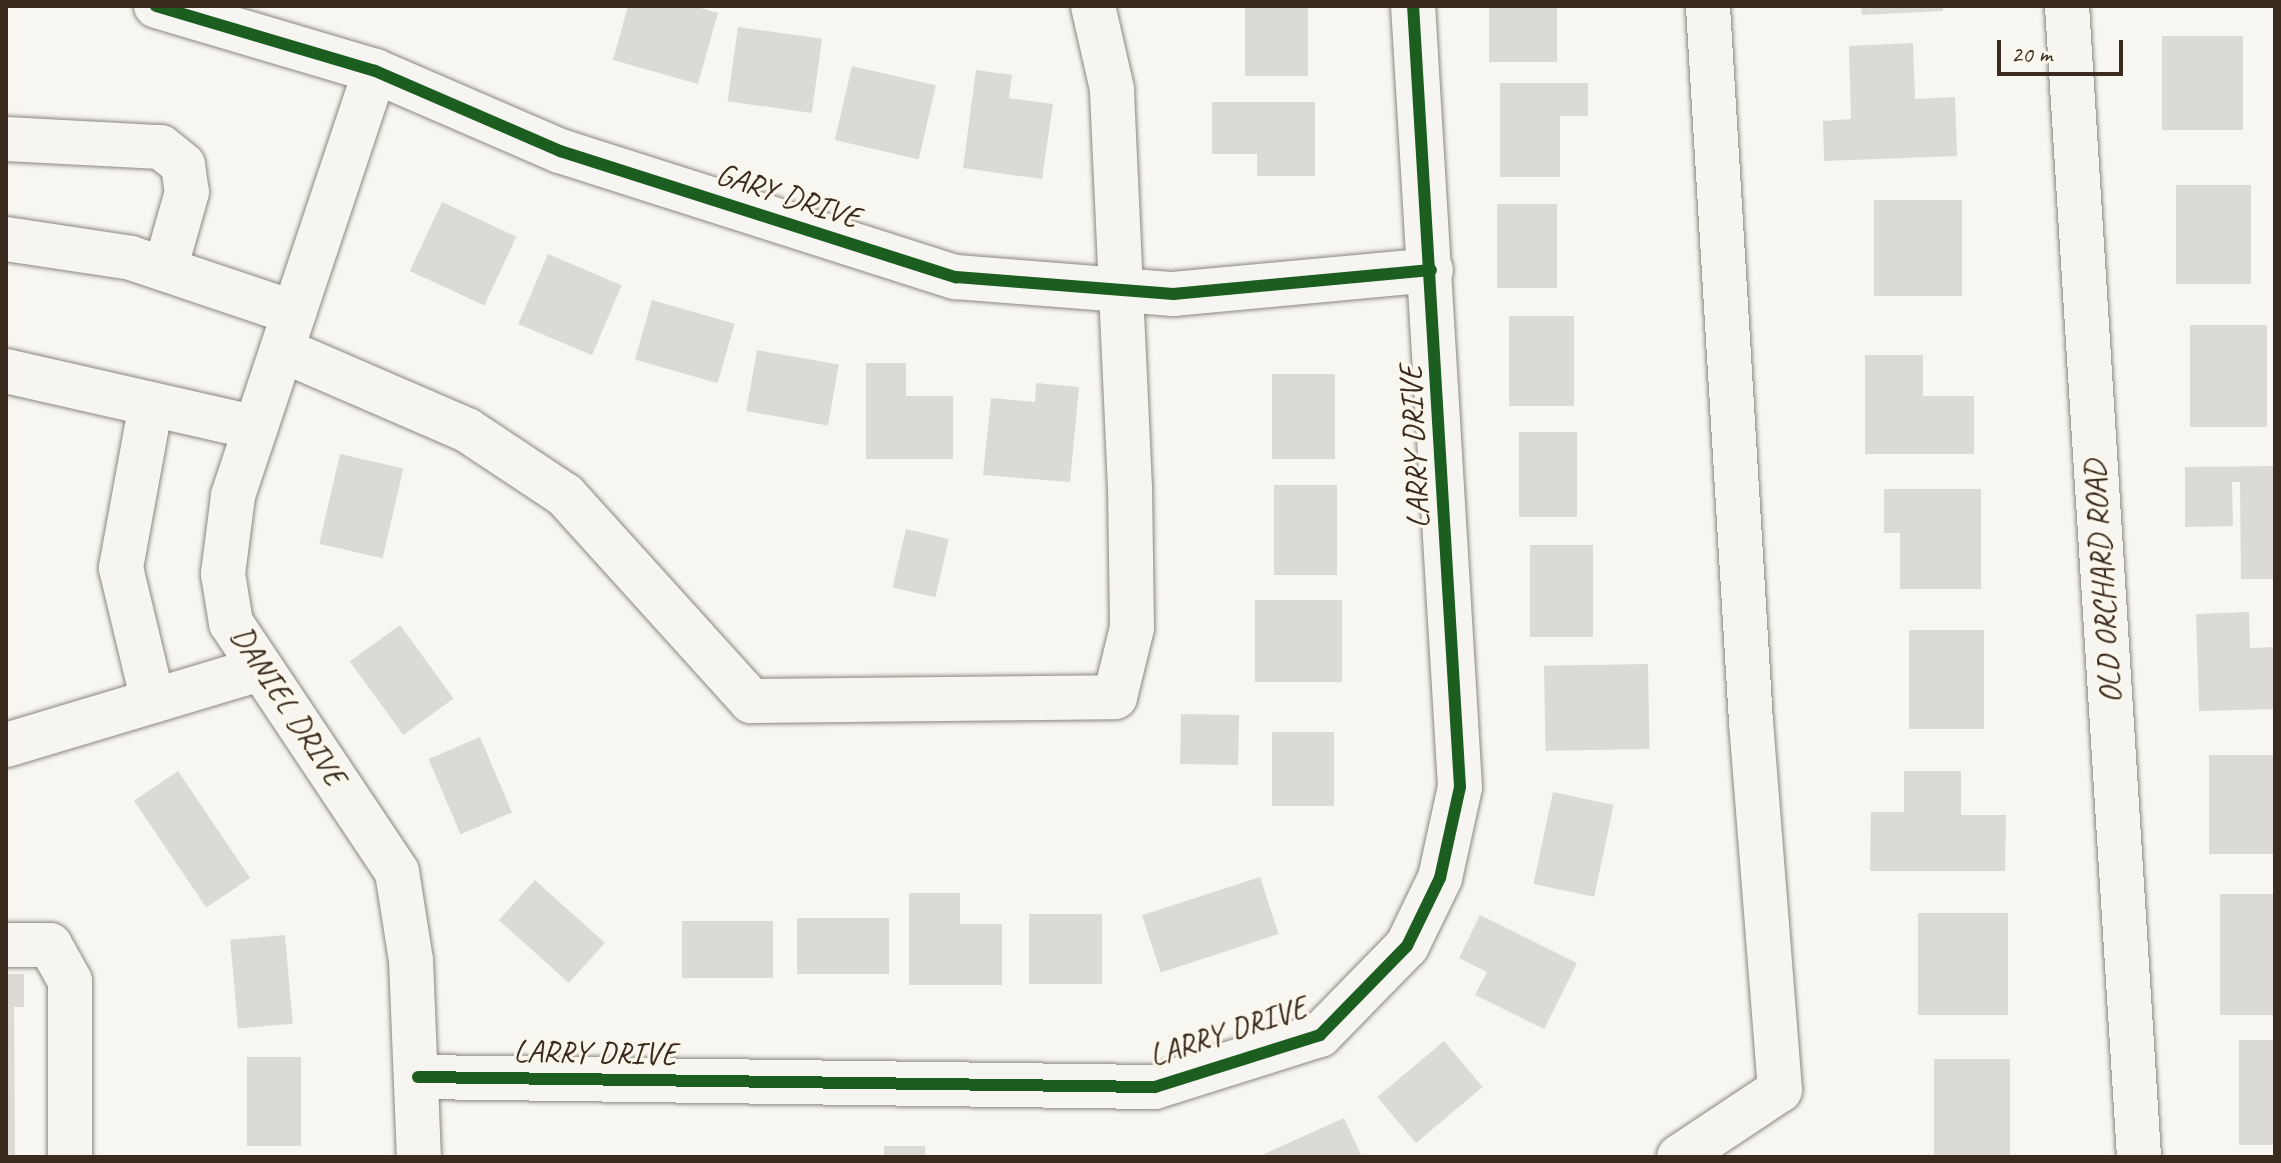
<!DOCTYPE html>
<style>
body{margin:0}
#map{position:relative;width:2281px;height:1163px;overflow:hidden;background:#f8f6f0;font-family:Caveat,sans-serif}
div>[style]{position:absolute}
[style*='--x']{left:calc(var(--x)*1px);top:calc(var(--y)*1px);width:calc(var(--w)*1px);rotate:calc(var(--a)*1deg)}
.building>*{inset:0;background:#dcdad5;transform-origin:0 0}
.roads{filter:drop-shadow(0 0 2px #8b8781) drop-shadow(0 0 2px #8b8781)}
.minor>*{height:44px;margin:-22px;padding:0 22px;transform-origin:22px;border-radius:22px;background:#f6f5f1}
.cycleway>*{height:12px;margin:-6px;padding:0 6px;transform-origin:6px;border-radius:6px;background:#1b5e20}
span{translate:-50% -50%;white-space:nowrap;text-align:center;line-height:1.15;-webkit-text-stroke:6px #fbf7ec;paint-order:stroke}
.street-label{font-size:32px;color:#3b2a1e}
.frame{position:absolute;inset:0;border:8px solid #3b2a1e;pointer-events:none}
.scale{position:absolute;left:1997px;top:40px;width:126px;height:36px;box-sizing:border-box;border:4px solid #3b2a1e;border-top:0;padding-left:10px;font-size:24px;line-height:28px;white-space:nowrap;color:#3b2a1e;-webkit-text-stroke:6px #fbf7ec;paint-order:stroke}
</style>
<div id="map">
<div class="building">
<div style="clip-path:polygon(628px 6px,694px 6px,718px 13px,698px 84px,613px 60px)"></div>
<div style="left:1245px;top:6px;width:63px;height:70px"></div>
<div style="left:1489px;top:6px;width:68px;height:56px"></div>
<div style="clip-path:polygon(1861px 6px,1943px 6px,1943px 11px,1862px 15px)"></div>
<div style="left:738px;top:27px;width:85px;height:75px;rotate:8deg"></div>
<div style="left:2162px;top:36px;width:81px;height:94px"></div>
<div style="clip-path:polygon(1913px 43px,1915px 99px,1955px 97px,1957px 156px,1824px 161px,1823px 121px,1851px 119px,1849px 46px)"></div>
<div style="left:852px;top:66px;width:86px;height:76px;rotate:13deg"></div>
<div style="clip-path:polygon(976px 70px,1012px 75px,1009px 98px,1053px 104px,1042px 179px,963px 168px)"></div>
<div style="clip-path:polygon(1500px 83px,1588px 83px,1588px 116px,1560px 116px,1560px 177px,1500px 177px)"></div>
<div style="clip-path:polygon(1212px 102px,1315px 102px,1315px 176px,1257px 176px,1257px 154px,1212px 154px)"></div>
<div style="left:2176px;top:185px;width:75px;height:99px"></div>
<div style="left:1874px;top:200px;width:88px;height:96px"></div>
<div style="left:442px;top:202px;width:82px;height:76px;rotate:25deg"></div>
<div style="left:1497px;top:204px;width:60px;height:84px"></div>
<div style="left:548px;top:254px;width:80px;height:76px;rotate:23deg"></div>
<div style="left:652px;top:300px;width:86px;height:62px;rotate:16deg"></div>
<div style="left:1509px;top:316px;width:65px;height:90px"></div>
<div style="left:2190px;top:325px;width:77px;height:102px"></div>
<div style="left:757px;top:350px;width:83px;height:62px;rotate:10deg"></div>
<div style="clip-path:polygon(1865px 355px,1923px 355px,1923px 396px,1974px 396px,1974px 454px,1865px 454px)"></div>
<div style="clip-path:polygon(866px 363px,906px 363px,906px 396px,953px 396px,953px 459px,866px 459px)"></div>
<div style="left:1272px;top:374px;width:63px;height:85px"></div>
<div style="clip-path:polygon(1036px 383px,1079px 387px,1070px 482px,983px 475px,991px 398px,1035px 402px)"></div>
<div style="left:1519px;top:432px;width:58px;height:85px"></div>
<div style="left:340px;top:454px;width:65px;height:92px;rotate:13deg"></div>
<div style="clip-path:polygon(2275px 466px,2275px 579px,2241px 579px,2240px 482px,2232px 482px,2233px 526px,2185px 527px,2185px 467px)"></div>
<div style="left:1274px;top:485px;width:63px;height:90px"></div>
<div style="clip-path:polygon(1884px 489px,1981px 489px,1981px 589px,1900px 589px,1900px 533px,1884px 533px)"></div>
<div style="left:906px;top:529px;width:44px;height:60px;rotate:13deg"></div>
<div style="left:1530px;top:545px;width:63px;height:92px"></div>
<div style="left:1255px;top:600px;width:87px;height:82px"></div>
<div style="clip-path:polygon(2249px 612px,2250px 648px,2275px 647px,2275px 709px,2199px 711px,2196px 614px)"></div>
<div style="left:400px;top:625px;width:91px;height:62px;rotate:54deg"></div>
<div style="left:1909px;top:630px;width:75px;height:99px"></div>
<div style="left:1648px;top:664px;width:85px;height:104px;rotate:89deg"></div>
<div style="left:1181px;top:714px;width:58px;height:50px;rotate:1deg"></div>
<div style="left:1272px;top:732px;width:62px;height:74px"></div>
<div style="left:480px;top:737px;width:82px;height:56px;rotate:67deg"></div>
<div style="left:2209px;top:755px;width:66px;height:99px"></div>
<div style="left:178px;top:771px;width:129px;height:53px;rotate:56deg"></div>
<div style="clip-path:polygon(1904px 771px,1961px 771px,1961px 815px,2006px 815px,2005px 871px,1870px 871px,1871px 812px,1904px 812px)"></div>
<div style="left:1553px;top:792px;width:62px;height:94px;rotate:12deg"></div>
<div style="left:1260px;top:877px;width:60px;height:124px;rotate:72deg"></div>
<div style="left:535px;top:880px;width:94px;height:54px;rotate:42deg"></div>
<div style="clip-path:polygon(909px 893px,960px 893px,960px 924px,1002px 924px,1002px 985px,909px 985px)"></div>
<div style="left:2220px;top:894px;width:55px;height:121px"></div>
<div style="left:1918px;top:913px;width:90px;height:102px"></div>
<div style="left:1029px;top:914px;width:73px;height:70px"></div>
<div style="clip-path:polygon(1480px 915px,1577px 963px,1544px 1029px,1475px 995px,1487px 972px,1459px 958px)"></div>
<div style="left:797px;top:918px;width:92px;height:56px"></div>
<div style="left:682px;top:921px;width:91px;height:57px"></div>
<div style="left:285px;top:935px;width:89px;height:55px;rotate:85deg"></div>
<div style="clip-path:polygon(6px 974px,24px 974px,24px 1007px,14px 1007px,15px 1157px,6px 1157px)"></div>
<div style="left:2239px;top:1040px;width:36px;height:105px"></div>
<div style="left:1444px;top:1041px;width:60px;height:87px;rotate:50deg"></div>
<div style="left:247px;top:1057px;width:54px;height:89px"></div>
<div style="left:1934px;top:1059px;width:76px;height:98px"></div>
<div style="clip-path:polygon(1344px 1118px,1362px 1157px,1265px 1157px,1264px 1154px)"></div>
<div style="left:884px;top:1146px;width:41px;height:11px"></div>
</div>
<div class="roads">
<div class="minor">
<div style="--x:156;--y:6;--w:228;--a:16.5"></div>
<div style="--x:375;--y:71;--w:202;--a:23.4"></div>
<div style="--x:560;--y:151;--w:416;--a:17.7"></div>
<div style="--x:956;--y:277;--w:218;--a:4.5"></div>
<div style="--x:1173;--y:294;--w:259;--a:-5.3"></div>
<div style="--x:2067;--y:6;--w:1153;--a:86.42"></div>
<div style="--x:375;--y:71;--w:448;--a:108.5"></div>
<div style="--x:233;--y:496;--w:79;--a:97.3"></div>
<div style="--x:223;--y:574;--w:50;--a:80.7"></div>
<div style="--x:231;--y:623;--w:299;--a:56.3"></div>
<div style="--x:397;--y:872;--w:89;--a:81"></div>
<div style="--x:411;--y:960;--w:197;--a:87.7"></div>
<div style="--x:6;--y:139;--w:155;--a:3"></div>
<div style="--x:161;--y:147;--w:28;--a:39"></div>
<div style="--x:183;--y:165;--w:27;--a:82"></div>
<div style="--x:187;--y:192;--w:80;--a:105.9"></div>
<div style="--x:6;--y:239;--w:126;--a:8.6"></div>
<div style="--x:131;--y:258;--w:172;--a:18.6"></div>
<div style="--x:282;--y:350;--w:202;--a:23.4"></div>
<div style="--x:467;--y:430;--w:118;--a:33.6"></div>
<div style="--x:565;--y:495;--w:278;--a:47.9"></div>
<div style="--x:751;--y:701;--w:364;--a:-0.6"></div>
<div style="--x:1115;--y:697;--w:71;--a:-76.2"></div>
<div style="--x:1132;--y:628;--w:140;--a:-90.8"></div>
<div style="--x:1130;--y:488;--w:399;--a:-92.6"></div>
<div style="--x:1112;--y:89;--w:85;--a:-102.9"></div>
<div style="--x:6;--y:371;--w:256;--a:12.8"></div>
<div style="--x:151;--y:404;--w:167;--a:100.4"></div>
<div style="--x:121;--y:568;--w:137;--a:76.5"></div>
<div style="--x:6;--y:745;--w:264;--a:-16.7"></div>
<div style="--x:6;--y:945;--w:44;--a:0"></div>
<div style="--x:50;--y:945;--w:41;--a:60.9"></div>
<div style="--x:70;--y:981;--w:176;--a:90"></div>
<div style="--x:418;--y:1077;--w:737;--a:0.78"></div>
<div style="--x:1155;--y:1087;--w:173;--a:-17.5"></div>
<div style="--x:1320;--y:1035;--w:124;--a:-45.7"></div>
<div style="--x:1407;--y:946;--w:76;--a:-64.1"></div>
<div style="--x:1440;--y:878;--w:93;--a:-77.6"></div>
<div style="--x:1460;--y:787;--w:782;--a:-93.44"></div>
<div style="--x:1679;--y:1157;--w:121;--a:-33.6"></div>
<div style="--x:1780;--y:1090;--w:369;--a:-94.5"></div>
<div style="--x:1751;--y:722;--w:717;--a:-93.44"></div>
</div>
</div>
<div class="cycleway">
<div style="--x:156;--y:6;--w:228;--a:16.5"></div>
<div style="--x:375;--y:71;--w:202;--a:23.4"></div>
<div style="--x:560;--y:151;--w:416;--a:17.7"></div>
<div style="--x:956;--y:277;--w:218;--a:4.5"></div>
<div style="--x:1173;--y:294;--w:259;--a:-5.3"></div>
<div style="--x:418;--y:1077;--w:737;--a:0.78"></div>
<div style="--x:1155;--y:1087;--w:173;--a:-17.5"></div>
<div style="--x:1320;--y:1035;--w:124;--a:-45.7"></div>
<div style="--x:1407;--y:946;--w:76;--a:-64.1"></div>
<div style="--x:1440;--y:878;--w:93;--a:-77.6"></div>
<div style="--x:1460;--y:787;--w:782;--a:-93.44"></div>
</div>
<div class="street-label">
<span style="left:788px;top:196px;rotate:18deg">GARY DRIVE</span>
<span style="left:1415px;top:447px;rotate:-93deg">LARRY DRIVE</span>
<span style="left:2103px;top:582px;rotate:-94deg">OLD ORCHARD ROAD</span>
<span style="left:288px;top:706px;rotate:57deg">DANIEL DRIVE</span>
<span style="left:1228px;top:1032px;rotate:-18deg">LARRY DRIVE</span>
<span style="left:595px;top:1053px;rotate:1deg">LARRY DRIVE</span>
</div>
<div class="frame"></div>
<div class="scale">20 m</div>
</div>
